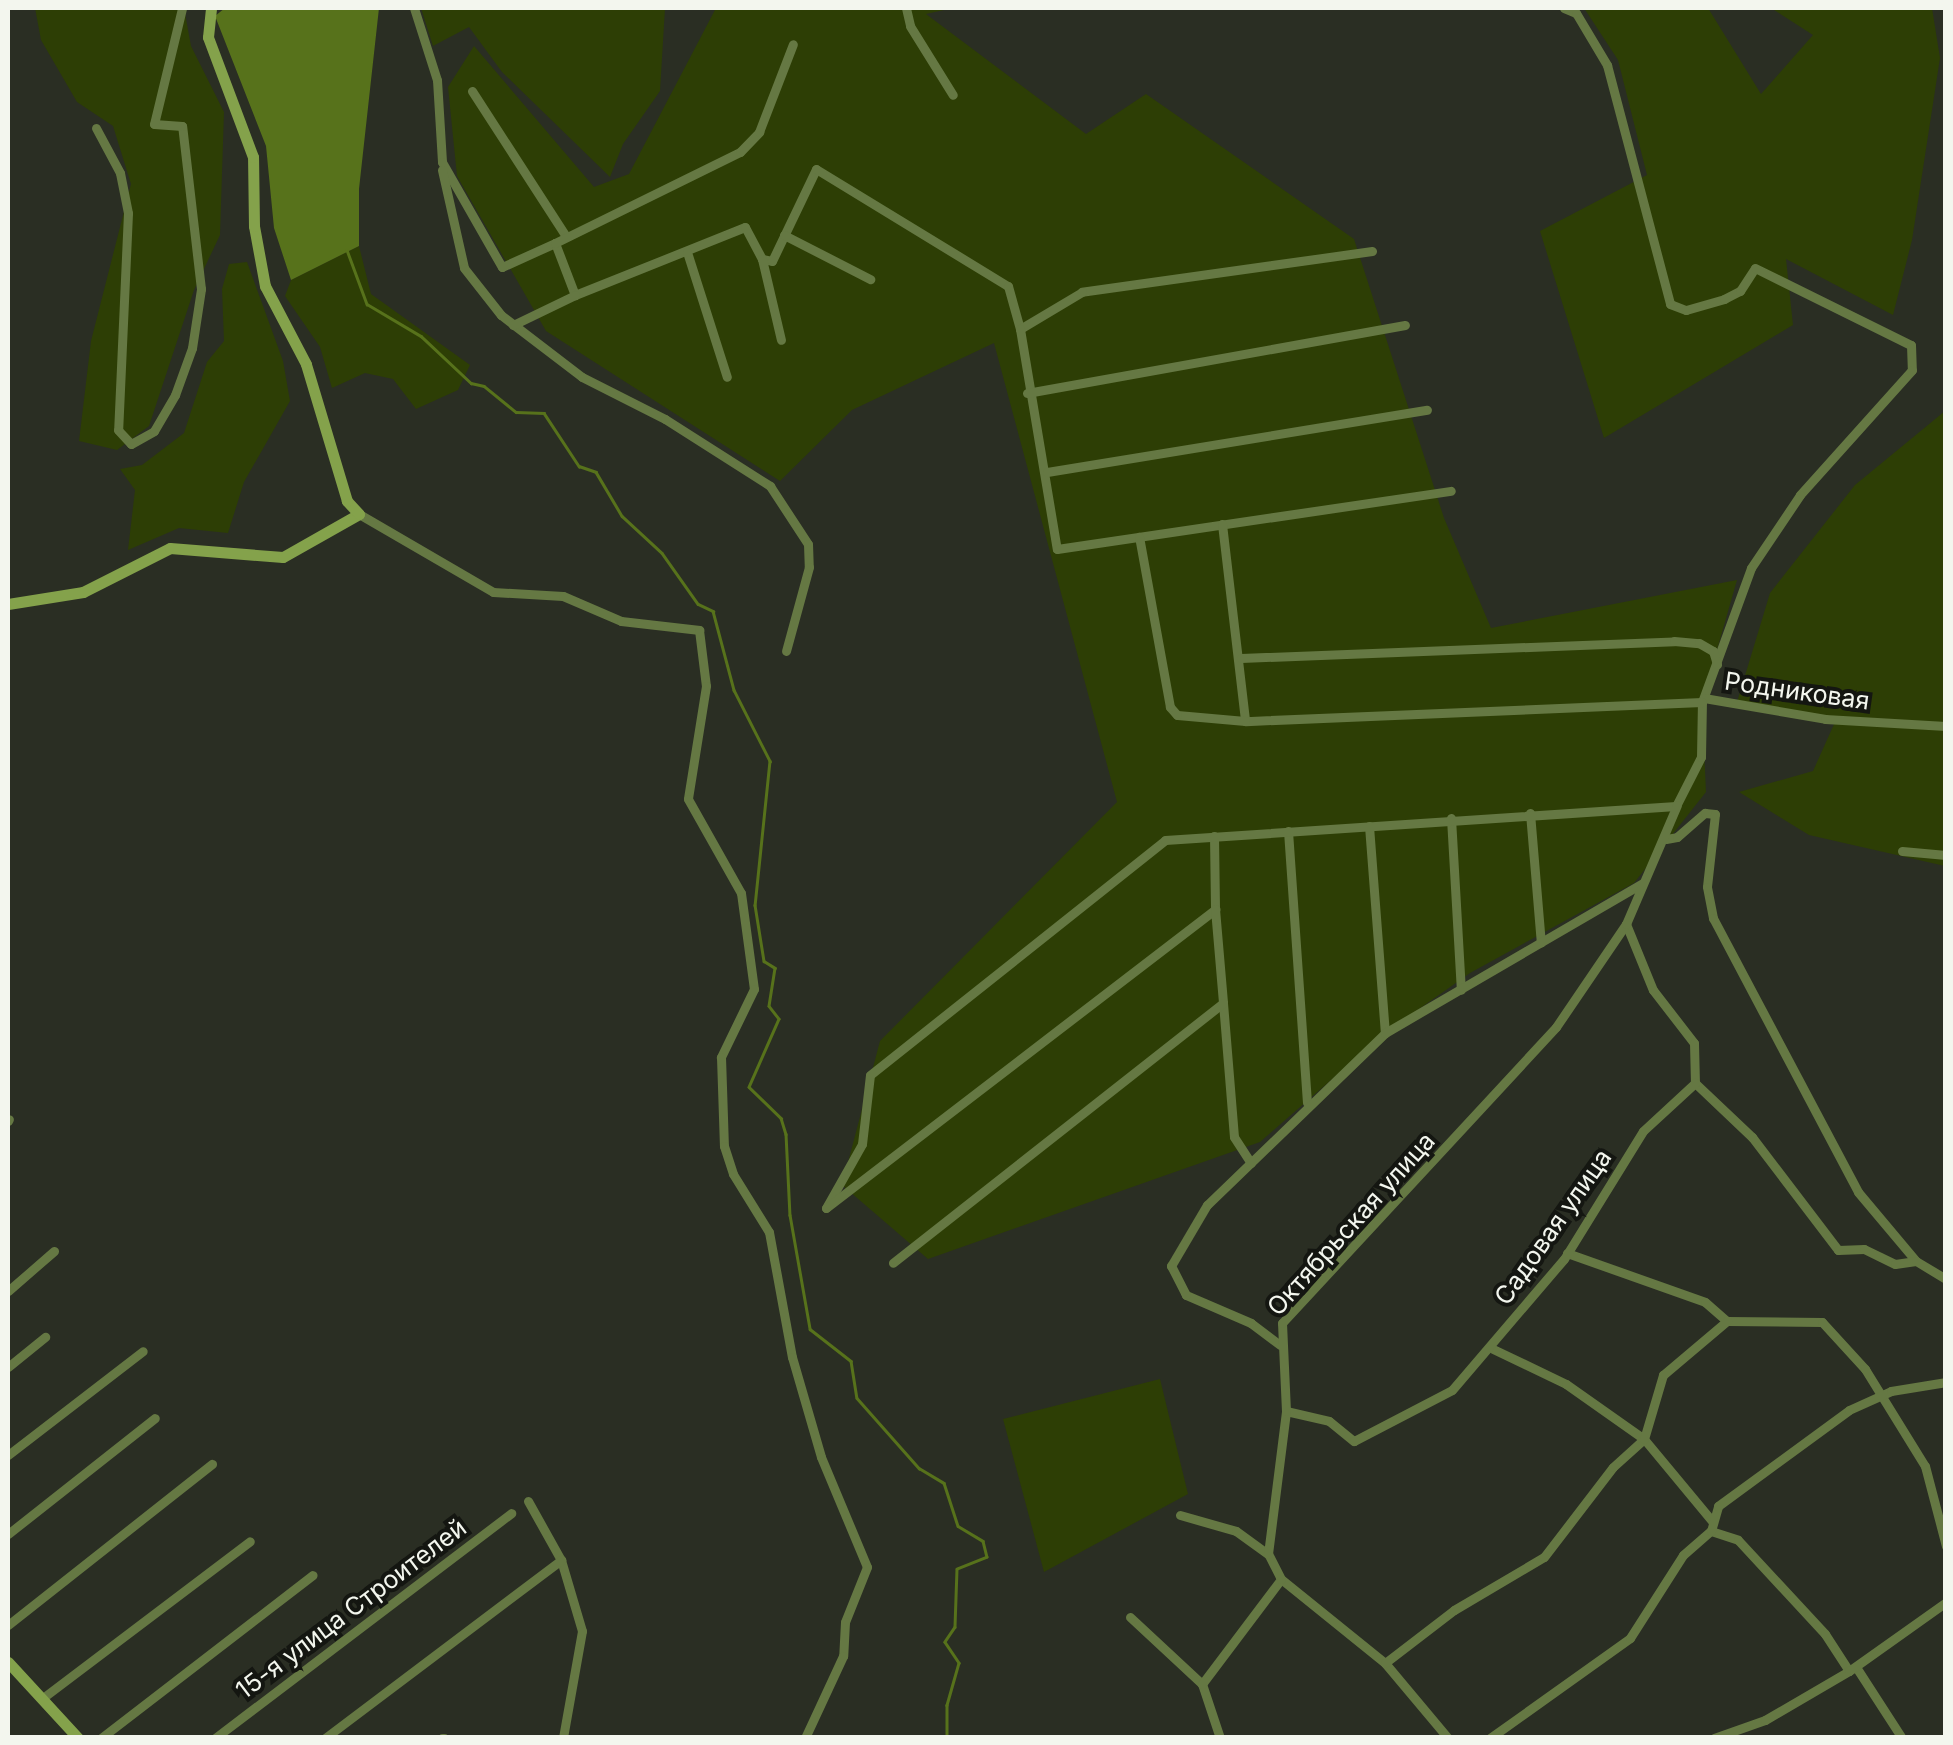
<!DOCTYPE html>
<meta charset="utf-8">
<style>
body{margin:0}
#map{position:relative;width:1953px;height:1745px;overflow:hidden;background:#2a2e23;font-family:Inter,sans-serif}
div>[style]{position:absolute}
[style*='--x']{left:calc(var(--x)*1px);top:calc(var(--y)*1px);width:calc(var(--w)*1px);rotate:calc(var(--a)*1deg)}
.green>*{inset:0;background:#2d3e05}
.water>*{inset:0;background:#57721b}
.stream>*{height:2.5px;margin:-1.25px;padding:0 1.25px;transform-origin:1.25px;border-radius:1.25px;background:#57721b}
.street>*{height:9px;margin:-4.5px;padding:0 4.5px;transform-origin:4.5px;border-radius:4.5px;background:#657843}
.secondary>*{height:11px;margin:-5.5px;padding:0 5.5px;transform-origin:5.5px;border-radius:5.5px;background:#84a24b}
span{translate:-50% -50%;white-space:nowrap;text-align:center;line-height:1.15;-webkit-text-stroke:8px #141611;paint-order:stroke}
.street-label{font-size:25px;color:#f3f6ee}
.frame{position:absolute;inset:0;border:10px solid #f3f6ee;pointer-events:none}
</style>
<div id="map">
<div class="green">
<div style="clip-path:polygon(35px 8px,184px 8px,191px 46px,224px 112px,220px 235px,194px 290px,149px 426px,117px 450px,79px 441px,91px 341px,131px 184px,113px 126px,77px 102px,41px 40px)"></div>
<div style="clip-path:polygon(421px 8px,665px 8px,660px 91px,623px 144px,610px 177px,502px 72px,469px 27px,433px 46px)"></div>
<div style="clip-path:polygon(716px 8px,953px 8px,926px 14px,1086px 134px,1146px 94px,1354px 239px,1444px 518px,1491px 628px,1737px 580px,1702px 702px,1706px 792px,1634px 883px,1470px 973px,1385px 1033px,1260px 1142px,928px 1259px,842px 1185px,880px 1041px,1117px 802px,994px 343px,852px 410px,780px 481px,546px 331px,457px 176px,448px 87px,474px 46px,594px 187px,629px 174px)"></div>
<div style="clip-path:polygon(1584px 8px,1708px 8px,1761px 94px,1813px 35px,1771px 8px,1932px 8px,1940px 58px,1912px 240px,1893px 315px,1786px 259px,1793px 325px,1604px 438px,1540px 231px,1647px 175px,1618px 60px)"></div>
<div style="clip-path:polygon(359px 246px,371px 294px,470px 365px,458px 390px,416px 409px,393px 379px,365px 373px,332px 388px,320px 347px,285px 296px,291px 280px)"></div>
<div style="clip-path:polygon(247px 262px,283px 361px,290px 401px,244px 482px,228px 533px,179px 528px,128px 550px,135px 490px,120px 469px,142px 465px,184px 433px,207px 362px,224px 341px,222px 289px,229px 264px)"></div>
<div style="clip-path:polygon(1945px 411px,1945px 866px,1809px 835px,1739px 792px,1813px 771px,1835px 722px,1737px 702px,1770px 593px,1855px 485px)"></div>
<div style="clip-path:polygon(1160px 1379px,1188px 1494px,1044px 1572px,1003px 1419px)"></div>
</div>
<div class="water">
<div style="clip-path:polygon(225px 8px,379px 8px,359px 189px,359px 246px,291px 280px,274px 228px,266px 146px,215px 16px)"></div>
</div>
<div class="stream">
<div style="--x:347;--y:250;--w:58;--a:69.7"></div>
<div style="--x:367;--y:304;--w:63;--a:30.7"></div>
<div style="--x:421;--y:336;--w:69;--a:43.2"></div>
<div style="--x:471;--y:383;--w:13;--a:13"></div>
<div style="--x:484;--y:386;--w:41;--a:39.1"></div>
<div style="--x:516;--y:412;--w:28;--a:2"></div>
<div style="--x:544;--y:413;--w:64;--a:56.6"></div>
<div style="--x:579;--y:466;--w:18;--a:19"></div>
<div style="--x:596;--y:472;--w:51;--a:59.4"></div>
<div style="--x:622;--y:516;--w:54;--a:42.8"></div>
<div style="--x:662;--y:553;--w:62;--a:54.8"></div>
<div style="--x:698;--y:604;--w:17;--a:25"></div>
<div style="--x:713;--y:611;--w:82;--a:75.1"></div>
<div style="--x:734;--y:690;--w:80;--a:63.1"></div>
<div style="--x:770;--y:761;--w:145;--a:95.9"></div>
<div style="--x:755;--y:905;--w:57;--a:80.9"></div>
<div style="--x:764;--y:961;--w:13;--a:32"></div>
<div style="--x:775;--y:968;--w:38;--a:99"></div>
<div style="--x:769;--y:1006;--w:16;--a:52"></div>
<div style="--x:779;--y:1019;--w:74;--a:113.8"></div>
<div style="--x:749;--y:1087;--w:45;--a:44.1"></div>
<div style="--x:781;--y:1118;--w:17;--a:73"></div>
<div style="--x:786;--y:1134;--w:81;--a:87.2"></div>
<div style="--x:790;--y:1215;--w:116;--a:80"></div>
<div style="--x:810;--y:1329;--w:52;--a:38"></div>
<div style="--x:851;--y:1361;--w:37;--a:81"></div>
<div style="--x:857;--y:1398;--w:94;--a:48.5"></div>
<div style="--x:919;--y:1468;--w:29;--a:31"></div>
<div style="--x:944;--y:1483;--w:45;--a:72"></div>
<div style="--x:958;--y:1526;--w:29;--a:31"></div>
<div style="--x:983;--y:1541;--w:16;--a:76"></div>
<div style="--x:987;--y:1557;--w:32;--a:158"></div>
<div style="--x:957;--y:1569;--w:58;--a:92"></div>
<div style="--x:955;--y:1627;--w:18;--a:124"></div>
<div style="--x:945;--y:1642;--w:25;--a:56"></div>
<div style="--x:959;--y:1663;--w:44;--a:105.9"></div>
<div style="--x:947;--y:1705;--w:33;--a:90"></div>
</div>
<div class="street">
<div style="--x:414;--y:8;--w:76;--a:72.3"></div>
<div style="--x:437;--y:80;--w:82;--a:86.5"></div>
<div style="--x:442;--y:162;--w:121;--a:60.3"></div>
<div style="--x:502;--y:267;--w:58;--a:-24.4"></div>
<div style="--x:555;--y:243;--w:56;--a:69"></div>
<div style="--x:575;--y:295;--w:183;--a:-21.8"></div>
<div style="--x:745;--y:227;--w:36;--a:62"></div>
<div style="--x:762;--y:259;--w:10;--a:11"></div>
<div style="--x:772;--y:261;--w:102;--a:-64.4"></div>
<div style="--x:816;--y:169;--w:225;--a:31.4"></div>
<div style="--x:1008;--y:286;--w:45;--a:74.4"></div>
<div style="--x:906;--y:8;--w:18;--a:77"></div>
<div style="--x:910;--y:26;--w:81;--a:58.1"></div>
<div style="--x:1564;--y:8;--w:13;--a:23"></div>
<div style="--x:1576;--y:13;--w:61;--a:59.2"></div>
<div style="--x:1607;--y:65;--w:247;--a:75.2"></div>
<div style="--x:1670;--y:304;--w:17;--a:21"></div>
<div style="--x:1686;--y:310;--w:40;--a:-16"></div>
<div style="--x:1724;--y:299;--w:18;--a:-27"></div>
<div style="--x:1740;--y:291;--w:27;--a:-57"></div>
<div style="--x:1755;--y:268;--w:174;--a:26.3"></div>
<div style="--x:1911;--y:345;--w:25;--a:88"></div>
<div style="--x:1912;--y:370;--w:168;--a:131.9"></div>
<div style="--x:1800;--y:495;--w:88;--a:123.9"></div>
<div style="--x:1751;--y:568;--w:143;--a:110.1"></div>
<div style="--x:472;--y:91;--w:171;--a:57.1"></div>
<div style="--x:96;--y:128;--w:51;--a:61.9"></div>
<div style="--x:120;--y:173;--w:41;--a:78.7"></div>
<div style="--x:128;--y:213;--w:217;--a:92.6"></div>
<div style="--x:118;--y:430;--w:19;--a:47"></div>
<div style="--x:131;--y:444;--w:26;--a:-29"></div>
<div style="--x:154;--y:431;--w:42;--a:-59.7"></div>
<div style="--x:175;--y:395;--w:50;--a:-70.1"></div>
<div style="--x:192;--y:348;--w:60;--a:-81.3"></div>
<div style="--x:201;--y:289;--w:164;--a:-96.6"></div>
<div style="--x:182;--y:126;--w:28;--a:-176"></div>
<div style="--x:154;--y:124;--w:119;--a:-76.4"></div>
<div style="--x:442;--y:170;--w:100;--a:77.3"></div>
<div style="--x:464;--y:268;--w:60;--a:51.8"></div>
<div style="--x:501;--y:315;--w:102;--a:37.4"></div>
<div style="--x:582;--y:377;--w:93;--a:26.8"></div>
<div style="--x:665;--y:419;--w:125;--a:32.5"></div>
<div style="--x:770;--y:486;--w:69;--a:56.8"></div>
<div style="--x:808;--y:544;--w:23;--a:88"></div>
<div style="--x:809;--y:567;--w:87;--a:105.3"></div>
<div style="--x:784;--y:235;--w:97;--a:27.1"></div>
<div style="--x:555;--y:243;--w:206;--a:-26.2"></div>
<div style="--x:740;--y:152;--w:28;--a:-46"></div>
<div style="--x:759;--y:132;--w:94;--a:-68.9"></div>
<div style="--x:1372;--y:251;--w:293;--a:172"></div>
<div style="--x:1082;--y:292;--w:72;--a:149.2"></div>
<div style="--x:1020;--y:329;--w:223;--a:80.5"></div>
<div style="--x:1057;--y:549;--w:398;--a:-8.4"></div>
<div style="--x:687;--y:252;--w:131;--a:72.3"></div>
<div style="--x:762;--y:259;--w:83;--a:76.8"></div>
<div style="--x:513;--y:325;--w:69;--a:-25.8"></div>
<div style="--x:1027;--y:393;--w:384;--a:-10.2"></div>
<div style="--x:1047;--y:472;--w:385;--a:-9.3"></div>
<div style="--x:359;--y:514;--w:155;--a:30.2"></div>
<div style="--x:493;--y:592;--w:70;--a:3.3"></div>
<div style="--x:563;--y:596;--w:63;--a:23.3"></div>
<div style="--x:621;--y:621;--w:79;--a:6.6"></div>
<div style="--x:699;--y:630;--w:56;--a:82.9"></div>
<div style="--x:706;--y:686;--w:114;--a:99.1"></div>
<div style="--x:688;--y:799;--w:108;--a:60.6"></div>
<div style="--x:741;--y:893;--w:97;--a:82.3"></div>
<div style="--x:754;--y:989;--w:76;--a:115.9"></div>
<div style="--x:721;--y:1057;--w:89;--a:88.1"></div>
<div style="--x:724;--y:1146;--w:29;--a:72"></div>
<div style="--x:733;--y:1174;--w:68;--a:58.2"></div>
<div style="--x:769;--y:1232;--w:127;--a:79.6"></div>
<div style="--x:792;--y:1357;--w:104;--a:73.8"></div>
<div style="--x:821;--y:1457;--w:119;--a:67.3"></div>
<div style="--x:867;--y:1567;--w:59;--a:111.8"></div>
<div style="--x:845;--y:1622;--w:34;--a:93"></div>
<div style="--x:843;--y:1656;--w:90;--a:114.9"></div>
<div style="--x:1222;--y:524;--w:198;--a:83.3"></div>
<div style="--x:1241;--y:658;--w:433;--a:-2.2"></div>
<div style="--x:1674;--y:641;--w:25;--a:5"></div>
<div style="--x:1699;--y:643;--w:16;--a:30"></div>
<div style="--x:1713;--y:651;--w:14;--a:73"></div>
<div style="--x:1704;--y:698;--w:123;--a:9.8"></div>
<div style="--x:1825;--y:719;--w:121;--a:3.3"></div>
<div style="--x:1530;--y:813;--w:130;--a:85.2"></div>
<div style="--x:1451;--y:818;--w:172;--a:86.7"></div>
<div style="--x:1369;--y:826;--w:208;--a:85.6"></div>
<div style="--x:1288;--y:831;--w:272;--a:86"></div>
<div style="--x:1214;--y:836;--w:73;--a:89.2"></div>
<div style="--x:1666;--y:839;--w:11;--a:-10"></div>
<div style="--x:1677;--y:837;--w:37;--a:-41"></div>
<div style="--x:1705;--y:813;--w:10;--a:6"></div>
<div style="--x:1715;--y:814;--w:73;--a:96.3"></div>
<div style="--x:1707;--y:887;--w:32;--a:79"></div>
<div style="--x:1713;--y:918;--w:310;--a:62.1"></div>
<div style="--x:1858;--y:1192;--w:90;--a:50"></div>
<div style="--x:1902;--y:851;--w:44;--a:5.2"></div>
<div style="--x:1626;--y:924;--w:71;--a:67.8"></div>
<div style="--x:1653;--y:990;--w:67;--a:52.3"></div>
<div style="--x:1694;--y:1043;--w:40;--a:88.6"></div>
<div style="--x:1223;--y:1003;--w:134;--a:85.3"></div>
<div style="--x:1234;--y:1137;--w:31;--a:57"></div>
<div style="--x:1695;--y:1083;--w:79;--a:43.5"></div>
<div style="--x:1752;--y:1137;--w:142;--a:52.7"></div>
<div style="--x:1838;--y:1250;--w:26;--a:-2"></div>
<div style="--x:1864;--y:1249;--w:34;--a:26"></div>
<div style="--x:1895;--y:1264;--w:21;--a:-8"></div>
<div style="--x:1916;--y:1261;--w:35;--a:31"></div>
<div style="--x:8;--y:1121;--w:2;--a:-63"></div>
<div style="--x:826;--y:1208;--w:73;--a:-60.6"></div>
<div style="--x:862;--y:1144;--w:69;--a:-83.4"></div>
<div style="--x:870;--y:1075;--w:377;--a:-38.5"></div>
<div style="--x:1165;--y:840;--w:512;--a:-3.81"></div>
<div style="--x:1676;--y:806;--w:55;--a:-63"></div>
<div style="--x:1701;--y:757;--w:55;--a:-89"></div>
<div style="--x:1702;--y:702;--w:457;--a:177.6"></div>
<div style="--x:1245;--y:721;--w:68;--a:-175"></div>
<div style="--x:1177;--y:715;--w:11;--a:-131"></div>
<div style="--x:1170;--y:707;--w:173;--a:-100.3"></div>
<div style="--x:826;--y:1208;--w:491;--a:-37.5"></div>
<div style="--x:1215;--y:909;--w:94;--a:85.1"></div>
<div style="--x:1223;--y:1003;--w:420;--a:141.8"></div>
<div style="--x:1567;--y:1253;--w:146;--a:19.5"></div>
<div style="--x:1705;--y:1302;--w:29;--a:41"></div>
<div style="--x:1727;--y:1321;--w:95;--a:0.6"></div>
<div style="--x:1822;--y:1322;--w:64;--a:47.5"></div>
<div style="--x:1865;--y:1369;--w:114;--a:58.3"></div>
<div style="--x:1925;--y:1466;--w:83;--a:75.3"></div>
<div style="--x:8;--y:1291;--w:61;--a:-41"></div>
<div style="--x:1280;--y:1345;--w:36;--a:-143"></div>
<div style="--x:1251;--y:1323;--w:71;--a:-156.7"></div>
<div style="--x:1186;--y:1295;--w:33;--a:-117"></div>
<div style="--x:1171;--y:1266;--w:71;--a:-59.5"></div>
<div style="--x:1207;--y:1205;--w:248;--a:-44"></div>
<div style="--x:1385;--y:1033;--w:298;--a:-30.2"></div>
<div style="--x:1493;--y:1349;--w:81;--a:25.6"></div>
<div style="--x:1566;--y:1384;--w:95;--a:35.2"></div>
<div style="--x:1644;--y:1439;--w:107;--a:50.3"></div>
<div style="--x:8;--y:1367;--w:48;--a:-39"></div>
<div style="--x:1286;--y:1411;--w:44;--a:13.1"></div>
<div style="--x:1329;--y:1421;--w:32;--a:39"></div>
<div style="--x:1354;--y:1441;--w:110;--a:-27.5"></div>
<div style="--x:1452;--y:1390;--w:172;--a:-49.5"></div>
<div style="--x:1564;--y:1259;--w:150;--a:-58.3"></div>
<div style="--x:1643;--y:1131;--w:71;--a:-42.7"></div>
<div style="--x:8;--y:1455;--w:170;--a:-37.6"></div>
<div style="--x:528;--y:1501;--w:68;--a:60.8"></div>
<div style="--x:561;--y:1560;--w:74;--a:73.5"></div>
<div style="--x:582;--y:1631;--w:109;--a:100.1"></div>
<div style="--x:1180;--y:1515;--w:58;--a:15.9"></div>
<div style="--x:1236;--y:1531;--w:39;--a:36"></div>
<div style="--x:1711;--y:1531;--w:28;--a:18"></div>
<div style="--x:1738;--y:1540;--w:128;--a:47.2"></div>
<div style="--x:1825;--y:1634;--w:44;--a:57"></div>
<div style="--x:8;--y:1534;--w:187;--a:-38.3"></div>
<div style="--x:1281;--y:1579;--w:134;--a:38.9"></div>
<div style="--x:1385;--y:1663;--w:98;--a:50"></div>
<div style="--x:1130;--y:1617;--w:98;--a:42.9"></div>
<div style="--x:8;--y:1625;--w:260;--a:-38.3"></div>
<div style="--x:1385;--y:1663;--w:87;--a:-37.5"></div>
<div style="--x:1454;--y:1610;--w:104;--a:-30.5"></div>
<div style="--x:1544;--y:1557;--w:113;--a:-52.5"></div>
<div style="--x:1613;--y:1467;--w:42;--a:-42.1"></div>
<div style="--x:1644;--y:1439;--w:67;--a:-73.5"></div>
<div style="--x:1663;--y:1375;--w:84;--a:-40.2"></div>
<div style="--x:1856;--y:1667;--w:85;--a:57.1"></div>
<div style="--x:44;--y:1697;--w:258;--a:-37.1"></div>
<div style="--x:101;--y:1738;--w:267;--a:-37.6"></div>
<div style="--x:215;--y:1738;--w:372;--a:-37.2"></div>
<div style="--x:325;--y:1738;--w:296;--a:-37"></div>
<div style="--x:442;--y:1738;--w:2;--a:0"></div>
<div style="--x:1220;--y:1738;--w:57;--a:-108.4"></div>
<div style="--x:1202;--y:1684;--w:131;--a:-53"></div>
<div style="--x:1281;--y:1579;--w:28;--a:-117"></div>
<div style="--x:1268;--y:1554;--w:144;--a:-82.8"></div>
<div style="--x:1286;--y:1411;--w:88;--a:-92.6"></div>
<div style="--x:1282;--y:1323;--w:403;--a:-47.2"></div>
<div style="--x:1556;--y:1027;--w:125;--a:-55.8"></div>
<div style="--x:1626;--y:924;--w:129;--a:-66.8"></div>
<div style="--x:1490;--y:1738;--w:172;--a:-35.5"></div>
<div style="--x:1630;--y:1638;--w:98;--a:-57.4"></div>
<div style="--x:1683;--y:1555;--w:37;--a:-41"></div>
<div style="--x:1711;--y:1531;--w:26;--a:-74"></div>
<div style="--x:1718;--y:1506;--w:162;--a:-36.2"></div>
<div style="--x:1849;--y:1410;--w:46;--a:-24.3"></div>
<div style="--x:1891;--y:1391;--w:56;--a:-9.3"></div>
<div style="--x:1714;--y:1738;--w:54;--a:-19.4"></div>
<div style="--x:1765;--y:1720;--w:97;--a:-30.3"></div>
<div style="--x:1849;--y:1671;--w:119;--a:-35.4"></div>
</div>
<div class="secondary">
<div style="--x:8;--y:604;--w:76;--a:-9.1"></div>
<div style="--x:83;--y:592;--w:97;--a:-26.8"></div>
<div style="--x:170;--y:548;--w:113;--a:4.6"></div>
<div style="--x:283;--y:557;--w:87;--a:-29.5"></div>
<div style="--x:359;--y:514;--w:18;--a:-133"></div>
<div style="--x:347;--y:501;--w:143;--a:-106.7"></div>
<div style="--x:306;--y:364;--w:88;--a:-117.7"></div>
<div style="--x:265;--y:286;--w:61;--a:-100.4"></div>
<div style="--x:254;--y:226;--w:69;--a:-90.8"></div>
<div style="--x:253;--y:157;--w:128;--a:-110.6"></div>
<div style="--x:208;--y:37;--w:29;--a:-84"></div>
<div style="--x:8;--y:1662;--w:103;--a:47.4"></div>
</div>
<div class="street-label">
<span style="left:1797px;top:691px;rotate:8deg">Родниковая</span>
<span style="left:1351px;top:1224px;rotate:-48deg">Октябрьская улица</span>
<span style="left:1553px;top:1227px;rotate:-55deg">Садовая улица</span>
<span style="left:351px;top:1609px;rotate:-37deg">15-я улица Строителей</span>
</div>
<div class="frame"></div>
</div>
